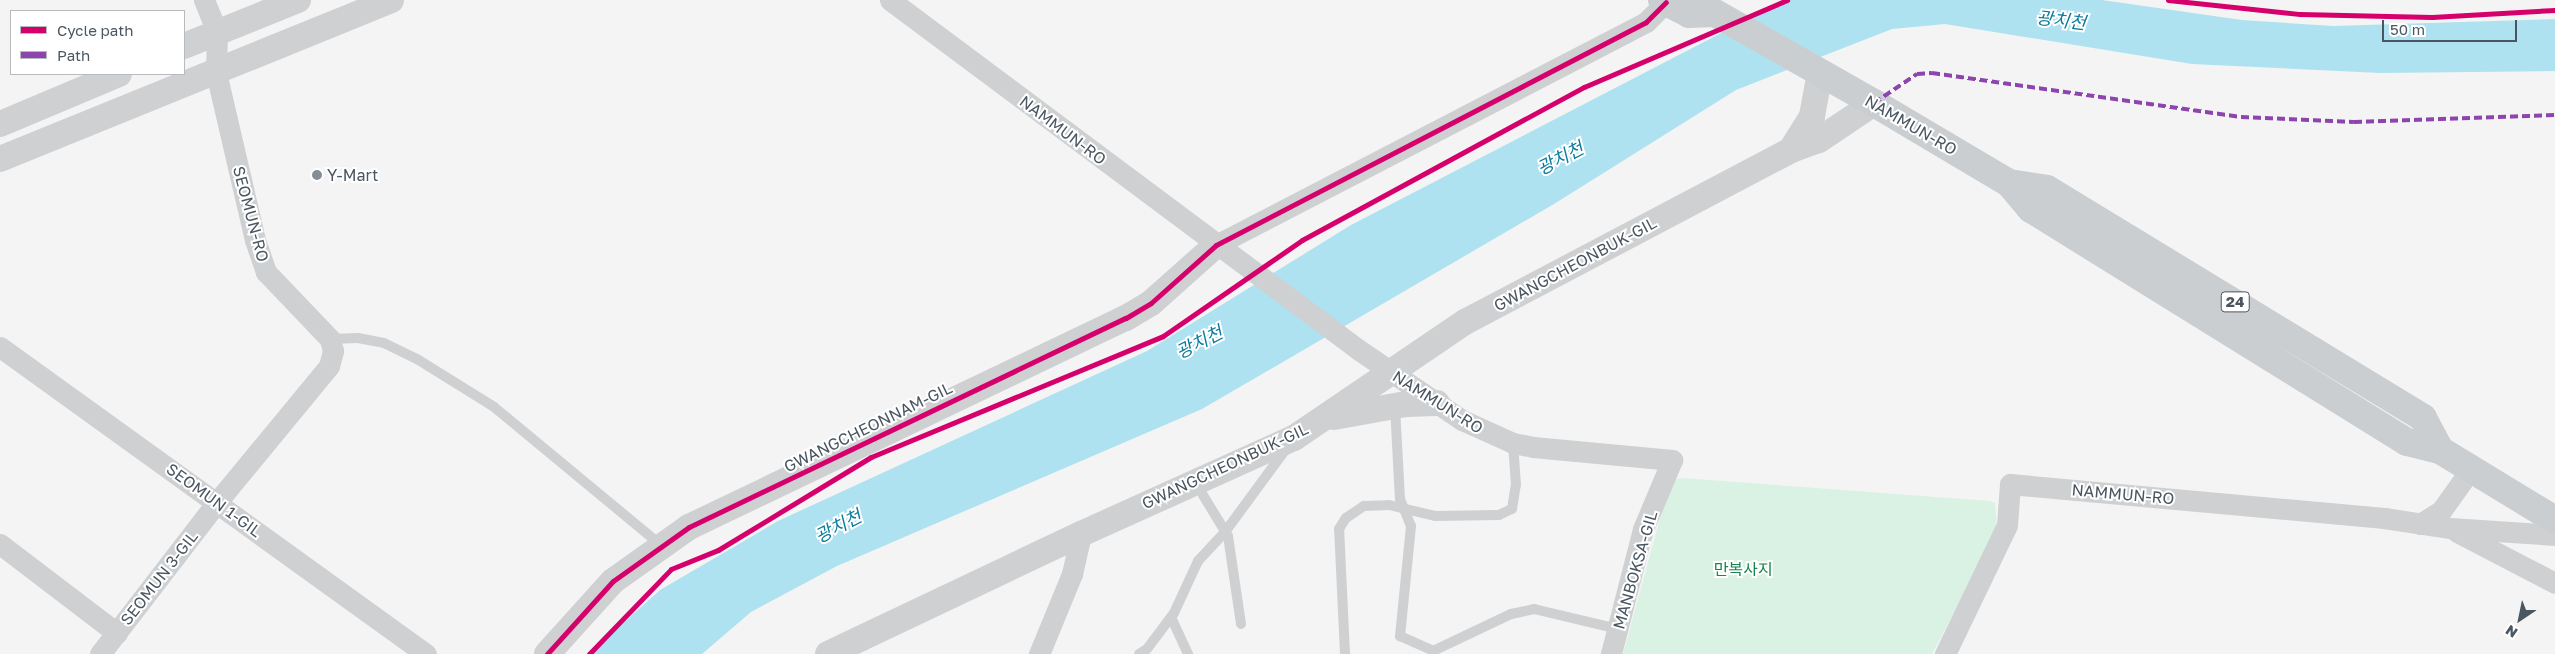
<!DOCTYPE html>
<meta charset="utf-8">
<style>
body{margin:0}
#map{position:relative;width:2555px;height:654px;overflow:hidden;background:#f4f4f4;font-family:"Golos Text","Noto Sans KR",sans-serif}
div>[style]{position:absolute}
[style*='--x']{left:calc(var(--x)*1px);top:calc(var(--y)*1px);width:calc(var(--w)*1px);rotate:calc(var(--a)*1deg)}
.green>*{inset:0;background:#d9f2e3}
.water>*{inset:0;background:#aee2f0}
.service>*{height:10px;margin:-5px;padding:0 5px;transform-origin:5px;border-radius:5px;background:#ced0d2}
.minor>*{height:21px;margin:-10.5px;padding:0 10.5px;transform-origin:10.5px;border-radius:10.5px;background:#ced0d2}
.tertiary>*{height:26px;margin:-13px;padding:0 13px;transform-origin:13px;border-radius:13px;background:#ced0d2}
.primary>*{height:28px;margin:-14px;padding:0 14px;transform-origin:14px;border-radius:14px;background:#caced1}
.quiet>*{height:4px;margin-top:-2px;transform-origin:0;background:repeating-linear-gradient(90deg,#8e44ad 0 8px,transparent 0 12px)}
.cycleway>*{height:5px;margin:-2.5px;padding:0 2.5px;transform-origin:2.5px;border-radius:2.5px;background:#d6006c}
.dots>*{width:14px;height:14px;translate:-50% -50%;box-sizing:border-box;border:2px solid #fff;border-radius:50%}
span{translate:-50% -50%;white-space:nowrap;text-align:center;line-height:1.15;-webkit-text-stroke:4px #fff;paint-order:stroke}
.shield-label span{padding:1px 4px;background:#fff;border:1px solid;border-radius:4px;-webkit-text-stroke-width:0}
.shield-label{font-size:15px;color:#4a5661;font-weight:700}
.street-label{font-size:16px;color:#4a5661}
.poi-label{font-size:16px;color:#4a5661}
.left{translate:0 -50%;text-align:left}
.park-label{font-size:16px;color:#17864f}
.water-label{font-size:18px;color:#0c7c9b;font-style:italic}
.legend{position:absolute;left:10px;top:10px;width:175px;height:65px;box-sizing:border-box;background:#fff;border:1px solid #b7bbc0;margin:0;padding:6px 9px;list-style:none;font-size:15px;color:#4a5661}
.legend li{display:flex;align-items:center;gap:10px;height:25px}
.legend b{width:25px;border:1px solid #b7bbc0}
.north{position:absolute;left:2495px;top:594px;width:50px;height:50px;-webkit-text-stroke:4px #fff;paint-order:stroke;rotate:214deg;font-size:14px;font-weight:700;line-height:20px;text-align:center;color:#4a5661}
.north::after{content:'';display:block;margin:auto;width:18px;height:22px;background:#4a5661;clip-path:polygon(50% 0,100% 100%,50% 72%,0 100%)}
.scale{position:absolute;left:2382px;top:20px;width:135px;height:22px;box-sizing:border-box;border:2px solid #4a5661;border-top:0;padding-left:6px;font-size:15px;line-height:18px;white-space:nowrap;color:#4a5661;-webkit-text-stroke:4px #fff;paint-order:stroke}
</style>
<div id="map">
<div class="green">
<div style="clip-path:polygon(1682px 478px,1990px 501px,1995px 503px,1997px 532px,1932px 654px,1623px 654px,1668px 489px,1672px 480px)"></div>
</div>
<div class="water">
<div style="clip-path:polygon(1785px 0,2102px 0,2242px 20px,2333px 26px,2555px 19px,2555px 71px,2380px 73px,2192px 64px,1945px 24px,1892px 29px,1736px 90px,1554px 204px,1202px 409px,837px 566px,751px 612px,702px 654px,589px 654px,660px 590px,778px 521px,1147px 351px,1351px 225px)"></div>
</div>
<div class="service">
<div style="--x:330;--y:339;--w:28;--a:-2"></div>
<div style="--x:358;--y:338;--w:26;--a:11"></div>
<div style="--x:384;--y:343;--w:37;--a:26"></div>
<div style="--x:417;--y:359;--w:91;--a:31.9"></div>
<div style="--x:494;--y:407;--w:217;--a:39.6"></div>
<div style="--x:1395;--y:407;--w:92;--a:86.9"></div>
<div style="--x:1400;--y:499;--w:29;--a:68"></div>
<div style="--x:1411;--y:526;--w:111;--a:95.7"></div>
<div style="--x:1400;--y:636;--w:36;--a:24"></div>
<div style="--x:1433;--y:651;--w:86;--a:-25.4"></div>
<div style="--x:1511;--y:614;--w:24;--a:-12"></div>
<div style="--x:1534;--y:609;--w:86;--a:13.4"></div>
<div style="--x:1195;--y:482;--w:63;--a:58.6"></div>
<div style="--x:1228;--y:536;--w:89;--a:81.6"></div>
<div style="--x:1171;--y:617;--w:41;--a:65.3"></div>
<div style="--x:1139;--y:654;--w:9;--a:-32"></div>
<div style="--x:1147;--y:649;--w:45;--a:-53.1"></div>
<div style="--x:1174;--y:613;--w:57;--a:-65.2"></div>
<div style="--x:1198;--y:561;--w:40;--a:-47"></div>
<div style="--x:1225;--y:532;--w:103;--a:-53.7"></div>
<div style="--x:1345;--y:654;--w:125;--a:-92.7"></div>
<div style="--x:1339;--y:529;--w:13;--a:-58"></div>
<div style="--x:1346;--y:518;--w:22;--a:-34"></div>
<div style="--x:1364;--y:506;--w:25;--a:-2"></div>
<div style="--x:1389;--y:505;--w:47;--a:13.4"></div>
<div style="--x:1435;--y:516;--w:64;--a:-0.9"></div>
<div style="--x:1499;--y:515;--w:14;--a:-25"></div>
<div style="--x:1512;--y:509;--w:24;--a:-81"></div>
<div style="--x:1516;--y:485;--w:42;--a:-94.1"></div>
</div>
<div class="minor">
<div style="--x:890;--y:0;--w:585;--a:36.73"></div>
<div style="--x:1359;--y:350;--w:125;--a:34.2"></div>
<div style="--x:1462;--y:420;--w:56;--a:24.3"></div>
<div style="--x:1513;--y:443;--w:20;--a:11"></div>
<div style="--x:1533;--y:447;--w:140;--a:5.3"></div>
<div style="--x:1672;--y:460;--w:75;--a:112.8"></div>
<div style="--x:1643;--y:529;--w:129;--a:104.4"></div>
<div style="--x:1216;--y:245;--w:484;--a:-27.4"></div>
<div style="--x:1646;--y:22;--w:28;--a:-45"></div>
<div style="--x:0;--y:347;--w:525;--a:35.78"></div>
<div style="--x:2420;--y:524;--w:25;--a:-32"></div>
<div style="--x:2441;--y:511;--w:52;--a:-54.5"></div>
<div style="--x:2457;--y:532;--w:110;--a:27.5"></div>
<div style="--x:0;--y:544;--w:147;--a:37.3"></div>
<div style="--x:100;--y:654;--w:192;--a:-52.4"></div>
<div style="--x:217;--y:502;--w:176;--a:-50.5"></div>
<div style="--x:329;--y:366;--w:16;--a:-75"></div>
<div style="--x:333;--y:351;--w:12;--a:-104"></div>
<div style="--x:330;--y:339;--w:93;--a:-133.7"></div>
<div style="--x:266;--y:272;--w:34;--a:-109"></div>
<div style="--x:255;--y:240;--w:172;--a:-103.1"></div>
<div style="--x:216;--y:72;--w:40;--a:-88.6"></div>
<div style="--x:217;--y:32;--w:35;--a:-112"></div>
<div style="--x:1039;--y:654;--w:87;--a:-67.6"></div>
<div style="--x:1072;--y:574;--w:41;--a:-77.3"></div>
<div style="--x:1945;--y:654;--w:143;--a:-64.3"></div>
<div style="--x:2007;--y:525;--w:41;--a:-85.8"></div>
<div style="--x:2010;--y:484;--w:376;--a:5.2"></div>
<div style="--x:2384;--y:518;--w:67;--a:8.6"></div>
<div style="--x:2450;--y:528;--w:105;--a:3.8"></div>
</div>
<div class="tertiary">
<div style="--x:184;--y:46;--w:123;--a:-22"></div>
<div style="--x:0;--y:124;--w:129;--a:-22.8"></div>
<div style="--x:1791;--y:150;--w:40;--a:-58"></div>
<div style="--x:1812;--y:116;--w:44;--a:-79.5"></div>
<div style="--x:0;--y:159;--w:422;--a:-22.1"></div>
<div style="--x:1334;--y:417;--w:73;--a:-10.2"></div>
<div style="--x:1406;--y:404;--w:31;--a:-2"></div>
<div style="--x:547;--y:654;--w:98;--a:-47.9"></div>
<div style="--x:613;--y:581;--w:93;--a:-35.4"></div>
<div style="--x:689;--y:527;--w:484;--a:-25.6"></div>
<div style="--x:1126;--y:318;--w:29;--a:-31"></div>
<div style="--x:1151;--y:303;--w:87;--a:-41.7"></div>
<div style="--x:828;--y:654;--w:280;--a:-25.4"></div>
<div style="--x:1081;--y:534;--w:234;--a:-24.3"></div>
<div style="--x:1294;--y:438;--w:207;--a:-34.2"></div>
<div style="--x:1465;--y:322;--w:369;--a:-27.8"></div>
<div style="--x:1791;--y:150;--w:30;--a:-20"></div>
<div style="--x:1819;--y:140;--w:66;--a:-33.9"></div>
</div>
<div class="primary">
<div style="--x:1662;--y:0;--w:30;--a:27"></div>
<div style="--x:1689;--y:14;--w:26;--a:-2"></div>
<div style="--x:1715;--y:13;--w:183;--a:29.5"></div>
<div style="--x:1874;--y:103;--w:157;--a:30.7"></div>
<div style="--x:2009;--y:183;--w:34;--a:50"></div>
<div style="--x:2031;--y:209;--w:442;--a:31.8"></div>
<div style="--x:2407;--y:442;--w:34;--a:14"></div>
<div style="--x:2440;--y:450;--w:135;--a:31.3"></div>
<div style="--x:2009;--y:183;--w:38;--a:9"></div>
<div style="--x:2047;--y:189;--w:440;--a:31.3"></div>
<div style="--x:2423;--y:418;--w:36;--a:62"></div>
</div>
<div class="quiet">
<div style="--x:1874;--y:103;--w:52;--a:-34"></div>
<div style="--x:1917;--y:74;--w:15;--a:-4"></div>
<div style="--x:1932;--y:73;--w:312;--a:8.1"></div>
<div style="--x:2241;--y:117;--w:113;--a:2.5"></div>
<div style="--x:2354;--y:122;--w:201;--a:-2"></div>
</div>
<div class="cycleway">
<div style="--x:2168;--y:0;--w:133;--a:6.1"></div>
<div style="--x:2300;--y:14;--w:132;--a:1.3"></div>
<div style="--x:2432;--y:17;--w:123;--a:-3.3"></div>
<div style="--x:547;--y:654;--w:98;--a:-47.9"></div>
<div style="--x:613;--y:581;--w:93;--a:-35.4"></div>
<div style="--x:689;--y:527;--w:484;--a:-25.6"></div>
<div style="--x:1126;--y:318;--w:29;--a:-31"></div>
<div style="--x:1151;--y:303;--w:87;--a:-41.7"></div>
<div style="--x:1216;--y:245;--w:484;--a:-27.4"></div>
<div style="--x:1646;--y:22;--w:28;--a:-45"></div>
<div style="--x:589;--y:654;--w:118;--a:-46"></div>
<div style="--x:671;--y:569;--w:51;--a:-22"></div>
<div style="--x:718;--y:550;--w:179;--a:-31.3"></div>
<div style="--x:871;--y:457;--w:316;--a:-22.5"></div>
<div style="--x:1163;--y:336;--w:169;--a:-34.6"></div>
<div style="--x:1302;--y:240;--w:321;--a:-28.5"></div>
<div style="--x:1584;--y:87;--w:221;--a:-23.2"></div>
</div>
<div class="dots">
<div style="left:317px;top:175px;background:#868d94"></div>
</div>
<div class="shield-label">
<span style="left:2235px;top:302px">24</span>
</div>
<div class="street-label">
<span style="left:1911px;top:125px;rotate:30deg">NAMMUN-RO</span>
<span style="left:1063px;top:130px;rotate:37deg">NAMMUN-RO</span>
<span style="left:251px;top:214px;rotate:75deg">SEOMUN-RO</span>
<span style="left:1575px;top:264px;rotate:-28deg">GWANGCHEONBUK-GIL</span>
<span style="left:1438px;top:402px;rotate:32deg">NAMMUN-RO</span>
<span style="left:868px;top:427px;rotate:-26deg">GWANGCHEONNAM-GIL</span>
<span style="left:1225px;top:466px;rotate:-25deg">GWANGCHEONBUK-GIL</span>
<span style="left:2123px;top:494px;rotate:5deg">NAMMUN-RO</span>
<span style="left:214px;top:500px;rotate:36deg">SEOMUN 1-GIL</span>
<span style="left:1635px;top:570px;rotate:-74deg">MANBOKSA-GIL</span>
<span style="left:159px;top:578px;rotate:-52deg">SEOMUN 3-GIL</span>
</div>
<div class="poi-label">
<span class="left" style="left:327px;top:175px">Y-Mart</span>
</div>
<div class="park-label">
<span style="left:1743px;top:569px">만복사지</span>
</div>
<div class="water-label">
<span style="left:2061px;top:20px;rotate:7deg">광치천</span>
<span style="left:1560px;top:158px;rotate:-28deg">광치천</span>
<span style="left:1199px;top:342px;rotate:-27deg">광치천</span>
<span style="left:838px;top:526px;rotate:-28deg">광치천</span>
</div>
<ul class="legend">
<li><b style="height:6px;background:#d6006c"></b>Cycle path</li>
<li><b style="height:6px;background:#8e44ad"></b>Path</li>
</ul>
<div class="north">N</div>
<div class="scale">50 m</div>
</div>
